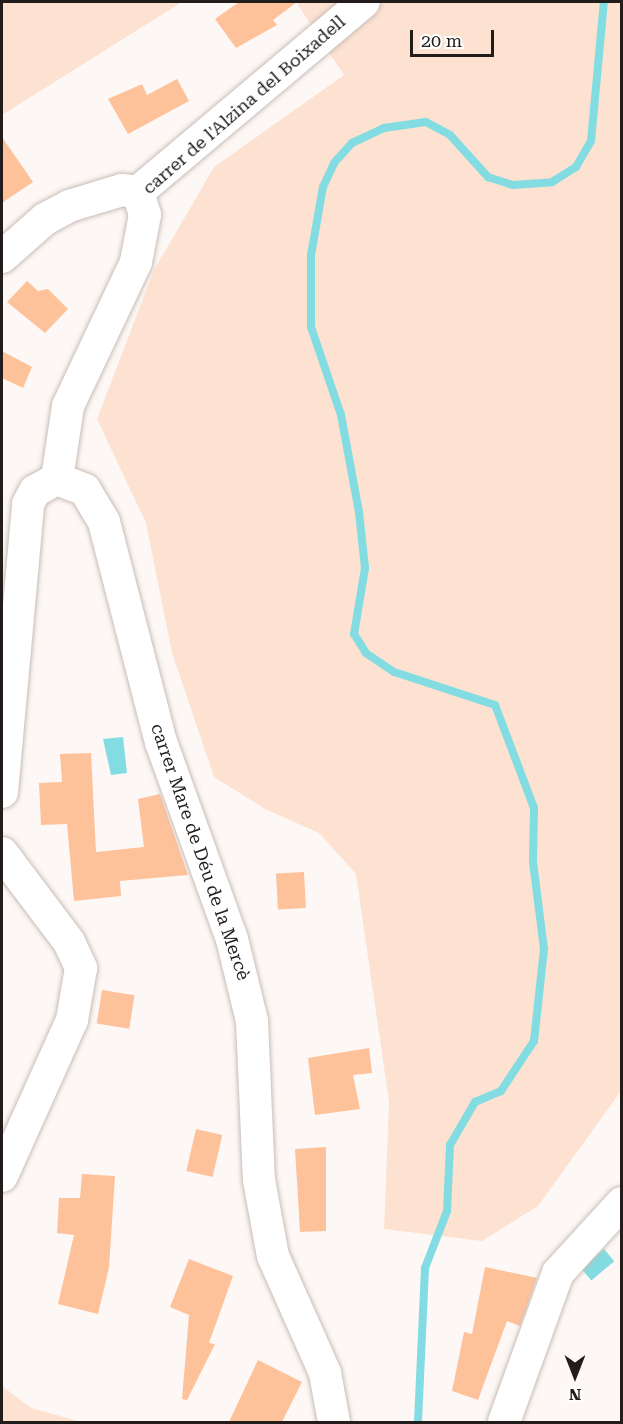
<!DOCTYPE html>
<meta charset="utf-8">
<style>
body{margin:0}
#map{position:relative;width:623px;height:1424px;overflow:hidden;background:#fdf8f5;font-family:"Roboto Serif",serif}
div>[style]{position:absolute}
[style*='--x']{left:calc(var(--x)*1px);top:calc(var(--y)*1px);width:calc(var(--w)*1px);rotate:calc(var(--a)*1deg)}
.green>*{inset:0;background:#fde2d2}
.water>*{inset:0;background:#82dce1;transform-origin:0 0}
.stream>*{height:8px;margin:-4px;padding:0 4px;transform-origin:4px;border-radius:4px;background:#82dce1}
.building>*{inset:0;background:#fec29b;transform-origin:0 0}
.roads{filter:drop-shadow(0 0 2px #cabdb6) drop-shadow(0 0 2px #cabdb6)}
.minor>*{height:32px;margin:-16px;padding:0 16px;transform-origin:16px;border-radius:16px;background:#fff}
span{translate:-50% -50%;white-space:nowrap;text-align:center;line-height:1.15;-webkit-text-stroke:4.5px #fff;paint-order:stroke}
.street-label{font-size:18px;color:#221d1b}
.frame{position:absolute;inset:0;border:3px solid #221d1b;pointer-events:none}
.north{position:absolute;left:545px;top:1346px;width:60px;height:60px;-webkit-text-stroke:4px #fff;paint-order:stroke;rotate:180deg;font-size:16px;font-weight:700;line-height:24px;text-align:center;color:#221d1b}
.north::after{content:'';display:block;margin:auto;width:21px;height:27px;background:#221d1b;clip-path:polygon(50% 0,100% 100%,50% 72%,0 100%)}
.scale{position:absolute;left:410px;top:30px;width:84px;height:27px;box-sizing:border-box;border:3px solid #221d1b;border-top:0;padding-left:8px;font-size:18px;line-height:21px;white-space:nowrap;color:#221d1b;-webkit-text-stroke:4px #fff;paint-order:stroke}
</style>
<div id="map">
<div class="green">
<div style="clip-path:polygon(2px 2px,182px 2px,2px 115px)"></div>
<div style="clip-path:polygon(296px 2px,621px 2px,621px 1091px,538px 1206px,482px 1241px,384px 1229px,389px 1102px,356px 874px,319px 833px,265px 809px,214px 777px,172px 653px,146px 523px,97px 419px,154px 270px,214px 167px,344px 75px)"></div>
<div style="clip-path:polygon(2px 1386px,31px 1408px,82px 1422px,2px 1422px)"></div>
</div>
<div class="water">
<div style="clip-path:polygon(123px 737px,127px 773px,111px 775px,103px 739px)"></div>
<div style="left:604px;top:1249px;width:16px;height:30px;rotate:50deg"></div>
</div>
<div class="stream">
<div style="--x:418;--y:1422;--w:154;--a:-87.4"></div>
<div style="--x:425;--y:1268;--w:61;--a:-68.9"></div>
<div style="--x:447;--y:1211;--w:66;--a:-87.4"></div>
<div style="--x:450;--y:1145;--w:50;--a:-59.8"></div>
<div style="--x:475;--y:1102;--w:28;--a:-23"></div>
<div style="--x:501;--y:1091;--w:60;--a:-56.6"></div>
<div style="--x:534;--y:1041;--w:93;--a:-83.8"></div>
<div style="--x:544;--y:949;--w:88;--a:-97.2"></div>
<div style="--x:533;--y:862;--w:54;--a:-88.9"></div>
<div style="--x:534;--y:808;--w:110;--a:-110.7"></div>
<div style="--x:495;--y:705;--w:106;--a:-161.9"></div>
<div style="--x:394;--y:672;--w:34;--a:-146"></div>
<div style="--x:366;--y:653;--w:22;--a:-122"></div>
<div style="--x:354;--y:634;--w:67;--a:-80.5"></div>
<div style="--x:365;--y:568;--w:56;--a:-96.1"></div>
<div style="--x:359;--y:512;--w:99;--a:-100.5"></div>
<div style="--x:341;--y:415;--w:93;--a:-108.8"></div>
<div style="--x:311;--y:327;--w:72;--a:-90"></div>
<div style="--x:311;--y:255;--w:69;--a:-80"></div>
<div style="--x:323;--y:187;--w:26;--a:-65"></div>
<div style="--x:334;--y:163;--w:27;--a:-48"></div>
<div style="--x:352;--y:143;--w:35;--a:-25"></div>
<div style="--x:384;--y:128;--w:42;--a:-8.1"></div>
<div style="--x:426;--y:122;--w:27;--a:28"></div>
<div style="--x:450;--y:135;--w:57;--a:47.9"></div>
<div style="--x:488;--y:177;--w:26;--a:18"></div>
<div style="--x:513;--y:185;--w:39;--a:-4"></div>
<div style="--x:552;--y:182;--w:28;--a:-32"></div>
<div style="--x:576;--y:167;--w:30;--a:-60"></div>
<div style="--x:591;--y:141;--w:140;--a:-84.7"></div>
</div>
<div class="building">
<div style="clip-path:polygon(239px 2px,297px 2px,273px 20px,277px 25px,236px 48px,215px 19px)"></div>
<div style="clip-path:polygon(177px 79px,189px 101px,128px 134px,108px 99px,142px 84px,147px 95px)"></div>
<div style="clip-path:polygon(2px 137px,33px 182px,2px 203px)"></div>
<div style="clip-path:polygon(27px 281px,38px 291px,48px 289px,68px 309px,45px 333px,7px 302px)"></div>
<div style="clip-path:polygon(2px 351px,32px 367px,23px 388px,2px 378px)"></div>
<div style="clip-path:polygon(91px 753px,96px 852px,144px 847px,138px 799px,160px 794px,188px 875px,120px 881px,121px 896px,74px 901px,67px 824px,41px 825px,39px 783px,62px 782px,60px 754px)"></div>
<div style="left:304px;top:872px;width:36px;height:28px;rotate:87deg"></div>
<div style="left:102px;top:990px;width:33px;height:34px;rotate:9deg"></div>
<div style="clip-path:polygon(369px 1048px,372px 1073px,353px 1075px,360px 1109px,315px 1115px,308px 1058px)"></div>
<div style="left:196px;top:1129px;width:27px;height:43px;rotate:13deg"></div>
<div style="clip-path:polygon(326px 1147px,326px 1231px,300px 1232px,295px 1149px)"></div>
<div style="clip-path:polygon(82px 1174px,115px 1176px,109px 1268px,98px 1314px,58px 1304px,74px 1235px,57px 1233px,59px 1198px,80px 1198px)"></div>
<div style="clip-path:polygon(189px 1259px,233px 1276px,209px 1343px,215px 1344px,187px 1400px,182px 1399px,189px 1315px,170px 1307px)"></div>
<div style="clip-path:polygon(485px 1267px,537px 1278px,520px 1326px,507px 1321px,478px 1400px,452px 1391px,464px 1332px,472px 1334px)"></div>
<div style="clip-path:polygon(258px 1360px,302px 1382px,282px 1422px,229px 1422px)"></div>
</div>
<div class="roads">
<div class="minor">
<div style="--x:138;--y:192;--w:295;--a:-40.1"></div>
<div style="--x:2;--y:257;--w:57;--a:-41.5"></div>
<div style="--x:45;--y:219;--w:27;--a:-28"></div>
<div style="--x:69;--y:206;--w:55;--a:-16.8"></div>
<div style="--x:122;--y:190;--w:16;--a:7"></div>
<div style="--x:57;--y:479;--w:30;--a:21"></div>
<div style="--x:85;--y:490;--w:37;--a:59"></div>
<div style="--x:104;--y:522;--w:227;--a:75.5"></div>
<div style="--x:161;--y:742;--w:209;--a:70.2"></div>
<div style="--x:232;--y:939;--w:84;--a:76.3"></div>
<div style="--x:252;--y:1021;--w:159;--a:87.5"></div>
<div style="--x:259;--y:1180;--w:77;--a:79.6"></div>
<div style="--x:273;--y:1256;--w:128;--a:66"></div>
<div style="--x:325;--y:1373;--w:50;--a:79.6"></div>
<div style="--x:2;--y:792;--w:289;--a:-84.8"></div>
<div style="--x:28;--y:504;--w:15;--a:-62"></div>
<div style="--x:35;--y:491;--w:25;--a:-29"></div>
<div style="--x:57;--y:479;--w:74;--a:-81.4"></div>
<div style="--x:68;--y:406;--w:159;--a:-64.7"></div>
<div style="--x:136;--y:262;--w:48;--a:-79.2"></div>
<div style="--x:145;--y:215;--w:24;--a:-107"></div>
<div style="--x:2;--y:853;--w:111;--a:53"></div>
<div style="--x:69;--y:942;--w:29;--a:65"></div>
<div style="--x:81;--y:968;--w:53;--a:99.8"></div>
<div style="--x:72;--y:1020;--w:171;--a:114.2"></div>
<div style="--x:504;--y:1422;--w:158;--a:-70.1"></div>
<div style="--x:558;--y:1273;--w:95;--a:-47.6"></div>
</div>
</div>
<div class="street-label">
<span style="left:244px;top:105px;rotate:-41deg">carrer de l'Alzina del Boixadell</span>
<span style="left:200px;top:852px;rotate:71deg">carrer Mare de Déu de la Mercè</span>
</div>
<div class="frame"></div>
<div class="north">N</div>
<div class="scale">20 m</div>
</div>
